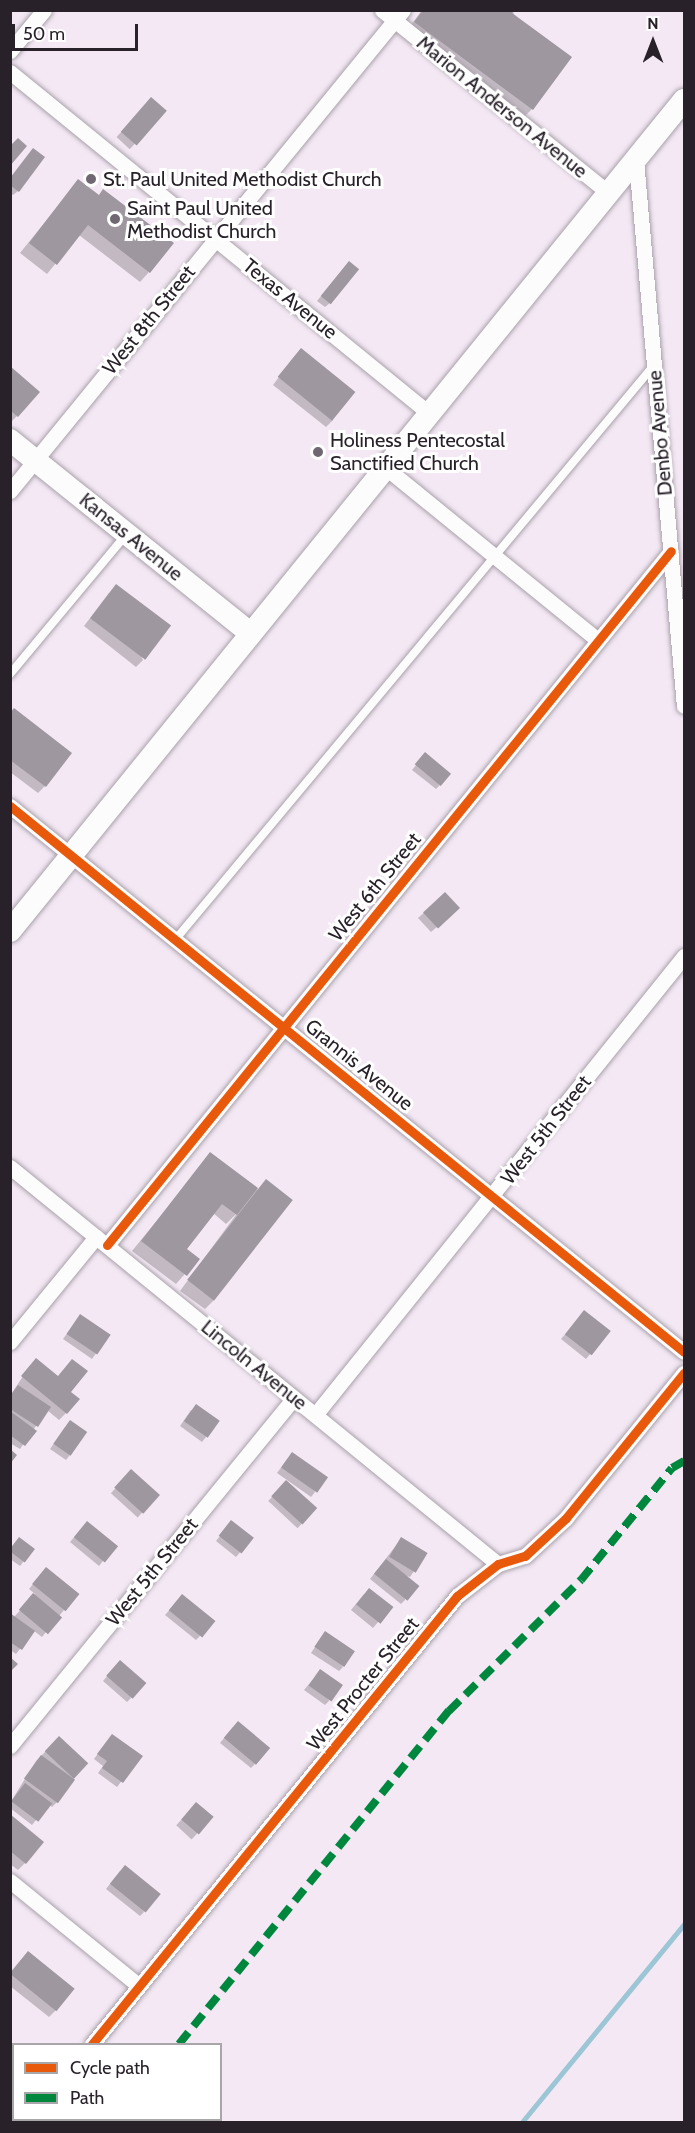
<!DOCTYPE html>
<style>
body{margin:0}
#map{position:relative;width:695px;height:2133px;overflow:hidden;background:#f3e8f4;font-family:Cabin,sans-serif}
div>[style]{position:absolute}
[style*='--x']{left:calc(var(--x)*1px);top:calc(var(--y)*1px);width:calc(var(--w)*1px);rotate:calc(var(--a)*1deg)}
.shadow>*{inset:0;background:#0003;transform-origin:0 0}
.stream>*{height:5px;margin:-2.5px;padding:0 2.5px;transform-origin:2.5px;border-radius:2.5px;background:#9cc6d5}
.building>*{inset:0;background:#9e979f;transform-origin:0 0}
.roads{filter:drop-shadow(0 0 2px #a9a1aa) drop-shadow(0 0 2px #a9a1aa)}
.lane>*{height:8px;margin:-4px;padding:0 4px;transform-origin:4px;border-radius:4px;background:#fdfcfd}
.street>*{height:15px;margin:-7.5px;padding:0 7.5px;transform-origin:7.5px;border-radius:7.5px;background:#fdfcfd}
.secondary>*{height:22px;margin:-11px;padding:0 11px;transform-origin:11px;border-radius:11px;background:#fdfcfd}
.quiet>*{height:8px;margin-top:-4px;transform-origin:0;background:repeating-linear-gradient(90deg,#00873e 0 15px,transparent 0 23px)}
.cycleway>*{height:9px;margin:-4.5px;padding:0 4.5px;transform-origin:4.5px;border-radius:4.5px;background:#e8590c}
.dots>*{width:16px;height:16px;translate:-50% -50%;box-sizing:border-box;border:3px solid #fff;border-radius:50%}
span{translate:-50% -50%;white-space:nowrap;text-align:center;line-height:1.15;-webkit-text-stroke:6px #fff;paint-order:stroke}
.street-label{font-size:20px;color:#28212a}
.poi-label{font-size:20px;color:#28212a}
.left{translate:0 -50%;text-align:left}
.frame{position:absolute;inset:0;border:12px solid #28212a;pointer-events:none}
.legend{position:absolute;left:12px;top:2043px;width:210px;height:78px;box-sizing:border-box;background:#fff;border:2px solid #a9a6aa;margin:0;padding:8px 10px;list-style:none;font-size:18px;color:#28212a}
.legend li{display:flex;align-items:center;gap:12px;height:30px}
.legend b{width:30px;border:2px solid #a9a6aa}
.north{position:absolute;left:623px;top:12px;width:60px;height:60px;-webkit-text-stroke:4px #fff;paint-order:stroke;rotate:0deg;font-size:16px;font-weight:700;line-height:24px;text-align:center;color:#28212a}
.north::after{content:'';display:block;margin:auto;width:21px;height:27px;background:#28212a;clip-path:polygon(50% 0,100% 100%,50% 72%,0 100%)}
.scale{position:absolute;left:12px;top:24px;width:126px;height:27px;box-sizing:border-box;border:3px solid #28212a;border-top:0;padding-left:8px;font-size:18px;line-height:21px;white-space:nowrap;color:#28212a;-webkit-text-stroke:4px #fff;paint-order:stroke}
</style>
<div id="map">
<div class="shadow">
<div style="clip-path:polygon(422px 10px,513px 10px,532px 109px,523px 118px,406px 32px)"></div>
<div style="left:152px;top:99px;width:18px;height:52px;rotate:43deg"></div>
<div style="clip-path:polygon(10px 178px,18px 191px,13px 195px,10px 193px)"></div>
<div style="clip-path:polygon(78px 181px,98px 196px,149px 272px,140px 282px,79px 235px,47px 274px,20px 253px)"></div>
<div style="clip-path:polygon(344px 268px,330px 303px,325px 307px,317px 301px)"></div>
<div style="clip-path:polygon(294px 357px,333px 420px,326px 427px,273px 385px)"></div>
<div style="clip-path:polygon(10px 368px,17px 416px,10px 423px)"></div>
<div style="clip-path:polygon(109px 593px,143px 660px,136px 667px,84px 626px)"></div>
<div style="clip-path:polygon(10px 714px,45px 786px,38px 793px,10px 772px)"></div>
<div style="clip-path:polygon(421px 759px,440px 785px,436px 789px,412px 770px)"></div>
<div style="clip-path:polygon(445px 894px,453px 913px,431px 932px,418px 918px)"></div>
<div style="clip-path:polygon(211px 1154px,258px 1190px,266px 1181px,214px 1300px,205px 1309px,180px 1291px,238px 1212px,226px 1224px,213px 1213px,185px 1249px,198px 1259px,176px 1284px,132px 1251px)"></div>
<div style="clip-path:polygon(580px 1316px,609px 1332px,586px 1359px,561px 1339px)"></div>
<div style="clip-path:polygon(76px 1321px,109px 1335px,92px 1359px,63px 1339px)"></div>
<div style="clip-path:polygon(29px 1367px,58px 1377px,69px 1392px,66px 1413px,59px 1420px,47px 1410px,20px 1449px,10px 1443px,10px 1396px)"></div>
<div style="clip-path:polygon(191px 1410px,218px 1422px,202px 1442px,180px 1426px)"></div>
<div style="clip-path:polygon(65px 1427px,70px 1455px,66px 1460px,50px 1449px)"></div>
<div style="clip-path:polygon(288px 1458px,315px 1492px,311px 1497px,277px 1473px)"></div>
<div style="left:131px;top:1471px;width:36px;height:30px;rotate:42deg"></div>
<div style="left:286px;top:1482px;width:40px;height:26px;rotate:43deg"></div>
<div style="clip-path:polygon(227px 1527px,252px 1538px,236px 1557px,216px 1541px)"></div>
<div style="clip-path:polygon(82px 1528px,103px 1561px,99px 1566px,70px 1542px)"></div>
<div style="clip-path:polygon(401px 1539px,426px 1554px,410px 1577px,402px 1574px,405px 1600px,401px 1604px,370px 1579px)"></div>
<div style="clip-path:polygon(15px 1544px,24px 1561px,20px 1566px,10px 1559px)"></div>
<div style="clip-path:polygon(42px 1573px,64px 1610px,42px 1637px,34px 1631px,16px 1654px,10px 1650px,10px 1615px,14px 1617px,35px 1594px,29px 1589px)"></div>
<div style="clip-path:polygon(364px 1594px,390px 1608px,373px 1628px,351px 1610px)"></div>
<div style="clip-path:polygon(178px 1600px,200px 1636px,196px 1640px,165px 1615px)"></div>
<div style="clip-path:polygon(321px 1638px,343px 1667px,339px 1671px,311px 1653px)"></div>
<div style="clip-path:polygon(115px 1667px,131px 1698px,127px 1702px,103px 1681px)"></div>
<div style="clip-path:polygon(320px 1671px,329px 1701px,325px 1705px,304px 1690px)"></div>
<div style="clip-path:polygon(233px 1727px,255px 1764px,251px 1768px,220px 1743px)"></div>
<div style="clip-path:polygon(59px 1738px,85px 1763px,57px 1802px,52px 1807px,49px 1804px,32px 1825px,10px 1808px,10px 1803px,36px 1761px)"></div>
<div style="clip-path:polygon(108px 1740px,141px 1756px,117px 1787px,98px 1773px,103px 1766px,94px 1759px)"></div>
<div style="left:196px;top:1804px;width:21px;height:29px;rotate:43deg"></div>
<div style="clip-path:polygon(10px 1816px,25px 1863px,18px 1870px,10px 1864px)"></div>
<div style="clip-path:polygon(120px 1871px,144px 1912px,140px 1916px,106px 1889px)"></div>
<div style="clip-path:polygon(21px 1960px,56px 2010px,49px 2017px,10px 1986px,10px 1973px)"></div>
</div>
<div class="stream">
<div style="--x:522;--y:2122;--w:256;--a:-50.7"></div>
</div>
<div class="building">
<div style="clip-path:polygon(423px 10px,514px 10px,512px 13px,572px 57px,533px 110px,414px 22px)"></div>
<div style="left:151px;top:97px;width:21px;height:46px;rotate:41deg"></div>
<div style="clip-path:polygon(18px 138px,27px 146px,10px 166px,10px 146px)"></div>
<div style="clip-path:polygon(33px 148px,45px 157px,19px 192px,10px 185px,10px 178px)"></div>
<div style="clip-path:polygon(78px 179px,99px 195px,103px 189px,174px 243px,150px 273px,88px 225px,57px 265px,29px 243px)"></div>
<div style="left:349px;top:261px;width:13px;height:45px;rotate:39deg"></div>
<div style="left:301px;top:348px;width:70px;height:37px;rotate:39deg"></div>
<div style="clip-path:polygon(10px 366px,40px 392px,18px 417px,10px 410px)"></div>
<div style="left:116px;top:584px;width:69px;height:43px;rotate:37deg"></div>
<div style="clip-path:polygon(14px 708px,72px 753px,46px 787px,10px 760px,10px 713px)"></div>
<div style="left:425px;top:752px;width:34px;height:16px;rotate:40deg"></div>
<div style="left:445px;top:892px;width:22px;height:30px;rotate:47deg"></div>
<div style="clip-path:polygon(210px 1152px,258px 1188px,237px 1215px,222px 1204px,187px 1249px,200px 1259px,187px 1276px,141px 1241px)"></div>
<div style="left:266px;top:1179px;width:34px;height:128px;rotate:38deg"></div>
<div style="left:584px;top:1310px;width:34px;height:31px;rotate:38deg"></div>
<div style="left:80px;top:1314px;width:37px;height:24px;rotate:34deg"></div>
<div style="clip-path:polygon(36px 1358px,58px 1376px,72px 1359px,88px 1371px,71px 1392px,80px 1399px,67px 1414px,21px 1376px)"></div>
<div style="clip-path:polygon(18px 1385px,51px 1407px,38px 1427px,10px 1409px,10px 1396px)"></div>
<div style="left:196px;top:1404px;width:29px;height:21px;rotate:35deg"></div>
<div style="clip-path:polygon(10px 1411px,37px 1431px,25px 1446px,10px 1435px)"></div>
<div style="left:70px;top:1420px;width:21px;height:29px;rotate:35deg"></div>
<div style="clip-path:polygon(10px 1449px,17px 1455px,10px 1464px)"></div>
<div style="left:292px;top:1452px;width:44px;height:19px;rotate:35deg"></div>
<div style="left:131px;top:1469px;width:39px;height:25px;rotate:42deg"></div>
<div style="left:286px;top:1480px;width:42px;height:22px;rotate:42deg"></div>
<div style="left:231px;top:1520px;width:29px;height:20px;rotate:38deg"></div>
<div style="left:87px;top:1521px;width:40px;height:21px;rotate:39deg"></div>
<div style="left:19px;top:1537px;width:20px;height:17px;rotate:37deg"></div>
<div style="left:401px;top:1537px;width:31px;height:23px;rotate:31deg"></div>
<div style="left:386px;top:1559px;width:43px;height:19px;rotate:39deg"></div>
<div style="left:46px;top:1567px;width:43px;height:22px;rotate:39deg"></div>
<div style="left:369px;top:1588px;width:31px;height:21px;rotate:38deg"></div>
<div style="left:33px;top:1593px;width:38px;height:22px;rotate:40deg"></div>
<div style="left:182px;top:1594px;width:43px;height:21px;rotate:39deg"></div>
<div style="clip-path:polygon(10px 1613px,35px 1631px,22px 1650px,10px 1642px)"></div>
<div style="left:325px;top:1631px;width:36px;height:19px;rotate:34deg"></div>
<div style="clip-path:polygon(10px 1657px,18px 1664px,10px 1672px)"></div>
<div style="left:120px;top:1660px;width:35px;height:21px;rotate:41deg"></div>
<div style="left:320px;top:1669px;width:28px;height:20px;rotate:35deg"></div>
<div style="left:238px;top:1721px;width:42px;height:22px;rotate:40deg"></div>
<div style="clip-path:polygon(112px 1734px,143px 1756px,123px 1783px,102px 1768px,107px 1761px,97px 1754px)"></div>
<div style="left:59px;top:1736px;width:40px;height:21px;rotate:43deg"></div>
<div style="left:41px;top:1755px;width:42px;height:29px;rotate:36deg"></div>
<div style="left:25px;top:1783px;width:34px;height:23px;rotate:37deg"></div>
<div style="left:196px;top:1802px;width:23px;height:23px;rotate:40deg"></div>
<div style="clip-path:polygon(10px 1814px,44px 1842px,26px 1864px,10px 1851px)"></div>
<div style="left:125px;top:1865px;width:46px;height:24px;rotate:39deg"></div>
<div style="left:28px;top:1951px;width:60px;height:29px;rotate:39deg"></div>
</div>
<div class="roads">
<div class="lane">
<div style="--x:10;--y:674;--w:180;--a:-50.2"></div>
<div style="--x:175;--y:940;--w:748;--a:-50.2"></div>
</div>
<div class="street">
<div style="--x:382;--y:10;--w:292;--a:38.9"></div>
<div style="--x:10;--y:51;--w:53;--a:-50.3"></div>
<div style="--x:10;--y:72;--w:542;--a:39.16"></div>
<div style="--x:636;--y:160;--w:548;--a:84.98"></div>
<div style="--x:386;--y:468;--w:273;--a:39.1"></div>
<div style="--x:10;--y:491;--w:621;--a:-50.75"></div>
<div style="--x:10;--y:806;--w:867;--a:39.01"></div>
<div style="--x:10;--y:1167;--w:629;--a:39.13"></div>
<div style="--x:107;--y:1245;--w:894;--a:-50.9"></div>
<div style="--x:10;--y:1342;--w:136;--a:-50.7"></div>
<div style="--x:315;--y:1415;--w:589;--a:-51.2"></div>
<div style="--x:10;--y:1746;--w:449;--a:-50.8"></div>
<div style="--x:10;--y:1881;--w:166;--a:39.1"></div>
<div style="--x:92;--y:2044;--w:578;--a:-50.83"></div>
<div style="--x:457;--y:1596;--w:52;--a:-38"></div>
<div style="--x:498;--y:1564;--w:28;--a:-17"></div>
<div style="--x:525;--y:1556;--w:56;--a:-42.8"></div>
<div style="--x:566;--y:1518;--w:187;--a:-50.9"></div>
<div style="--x:29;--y:2122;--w:3;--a:-45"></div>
</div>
<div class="secondary">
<div style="--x:10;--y:440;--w:309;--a:38.8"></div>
<div style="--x:10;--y:931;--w:1070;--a:-50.96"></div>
</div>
</div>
<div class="quiet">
<div style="--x:179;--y:2044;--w:429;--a:-51"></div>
<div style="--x:449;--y:1711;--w:186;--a:-44.8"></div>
<div style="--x:581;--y:1580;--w:144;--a:-50.9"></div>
<div style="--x:672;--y:1468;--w:14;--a:-30"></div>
<div style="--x:115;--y:2122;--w:4;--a:-34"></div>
</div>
<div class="cycleway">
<div style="--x:10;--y:806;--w:867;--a:39.01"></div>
<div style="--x:107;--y:1245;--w:894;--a:-50.9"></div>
<div style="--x:92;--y:2044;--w:578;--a:-50.83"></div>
<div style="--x:457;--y:1596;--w:52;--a:-38"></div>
<div style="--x:498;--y:1564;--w:28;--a:-17"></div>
<div style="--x:525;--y:1556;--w:56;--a:-42.8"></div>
<div style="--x:566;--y:1518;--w:187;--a:-50.9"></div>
</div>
<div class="dots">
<div style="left:91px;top:179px;background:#6f6771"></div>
<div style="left:115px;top:219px;background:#6f6771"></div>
<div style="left:318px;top:452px;background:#6f6771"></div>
</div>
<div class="street-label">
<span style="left:502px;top:107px;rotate:39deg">Marion Anderson Avenue</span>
<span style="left:290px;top:299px;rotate:39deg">Texas Avenue</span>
<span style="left:149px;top:320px;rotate:-51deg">West 8th Street</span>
<span style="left:660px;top:433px;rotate:-95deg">Denbo Avenue</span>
<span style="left:131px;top:537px;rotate:39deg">Kansas Avenue</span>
<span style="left:375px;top:887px;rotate:-51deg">West 6th Street</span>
<span style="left:359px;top:1065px;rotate:39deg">Grannis Avenue</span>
<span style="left:546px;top:1130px;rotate:-52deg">West 5th Street</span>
<span style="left:254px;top:1365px;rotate:39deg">Lincoln Avenue</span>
<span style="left:152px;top:1572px;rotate:-51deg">West 5th Street</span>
<span style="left:363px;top:1684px;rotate:-51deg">West Procter Street</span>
</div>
<div class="poi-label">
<span class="left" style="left:103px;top:179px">St. Paul United Methodist Church</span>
<span class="left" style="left:127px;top:220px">Saint Paul United<br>Methodist Church</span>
<span class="left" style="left:330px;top:452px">Holiness Pentecostal<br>Sanctified Church</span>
</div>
<div class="frame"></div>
<ul class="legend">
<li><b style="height:8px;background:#e8590c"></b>Cycle path</li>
<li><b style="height:8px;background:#00873e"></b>Path</li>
</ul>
<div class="north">N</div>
<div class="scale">50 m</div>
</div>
